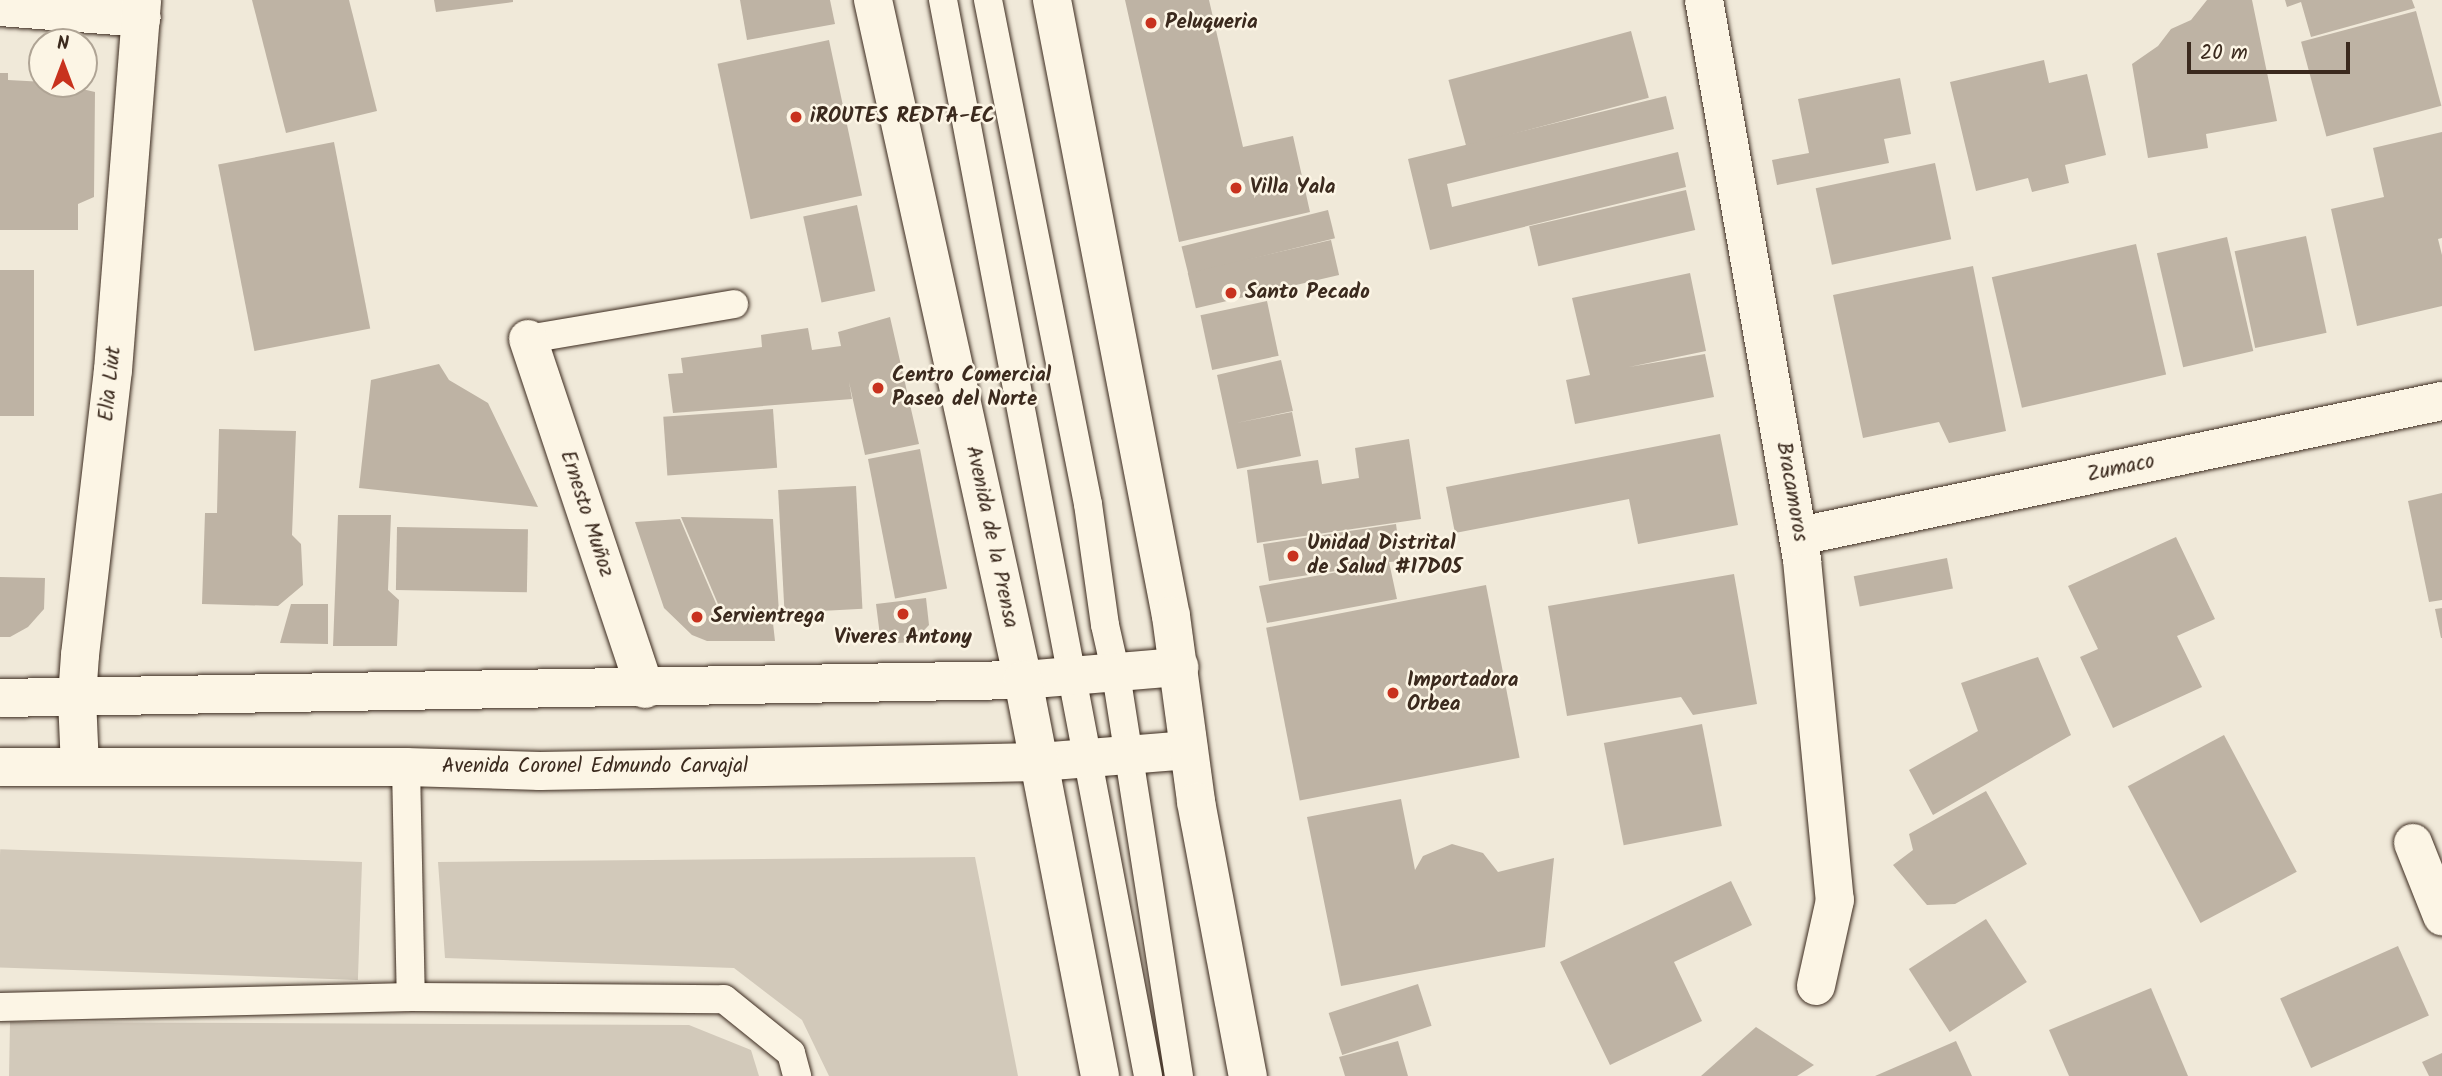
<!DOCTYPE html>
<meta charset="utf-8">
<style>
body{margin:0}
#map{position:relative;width:2442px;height:1076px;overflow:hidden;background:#f0e9d9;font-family:Kalam,sans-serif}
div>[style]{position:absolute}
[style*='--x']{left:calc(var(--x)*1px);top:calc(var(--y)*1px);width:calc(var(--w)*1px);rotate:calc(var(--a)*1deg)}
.green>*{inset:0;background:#d2c9ba;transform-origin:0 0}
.building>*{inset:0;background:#beb3a4;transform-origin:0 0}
.roads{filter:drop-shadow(0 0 2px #3b2a1e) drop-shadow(0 0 2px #3b2a1e)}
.service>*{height:28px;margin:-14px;padding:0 14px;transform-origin:14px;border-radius:14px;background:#fcf5e5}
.minor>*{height:38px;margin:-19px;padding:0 19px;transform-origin:19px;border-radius:19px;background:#fcf5e5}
.secondary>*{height:38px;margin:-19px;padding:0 19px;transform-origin:19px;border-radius:19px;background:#fcf5e5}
.primary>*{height:38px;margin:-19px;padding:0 19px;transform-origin:19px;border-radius:19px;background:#fcf5e5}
.dots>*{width:19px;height:19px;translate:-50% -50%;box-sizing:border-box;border:4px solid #fcf5e5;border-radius:50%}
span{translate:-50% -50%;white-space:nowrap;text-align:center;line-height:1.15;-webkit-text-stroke:5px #fcf5e5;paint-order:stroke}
.poi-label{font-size:21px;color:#3b2a1e;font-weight:700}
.left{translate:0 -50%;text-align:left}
.street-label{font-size:21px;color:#3b2a1e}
.north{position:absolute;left:28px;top:28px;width:70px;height:70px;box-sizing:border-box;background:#fcf5e5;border:2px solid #afa495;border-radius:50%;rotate:0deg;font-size:19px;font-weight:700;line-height:28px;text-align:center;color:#3b2a1e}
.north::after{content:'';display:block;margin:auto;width:24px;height:32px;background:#c8321e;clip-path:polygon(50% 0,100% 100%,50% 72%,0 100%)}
.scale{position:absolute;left:2187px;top:42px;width:163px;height:32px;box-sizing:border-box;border:4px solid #3b2a1e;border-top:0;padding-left:9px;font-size:21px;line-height:24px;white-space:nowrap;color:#3b2a1e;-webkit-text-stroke:5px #fcf5e5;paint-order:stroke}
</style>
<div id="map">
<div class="green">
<div style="clip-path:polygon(975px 857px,1018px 1076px,829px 1076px,802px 1020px,734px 968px,445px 958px,438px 862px)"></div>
<div style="left:362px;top:862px;width:118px;height:362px;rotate:92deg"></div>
<div style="clip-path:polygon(10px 1022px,689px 1025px,751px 1050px,759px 1076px,9px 1076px)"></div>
</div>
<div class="building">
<div style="clip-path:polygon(252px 0,349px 0,377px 111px,286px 133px)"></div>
<div style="clip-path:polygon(434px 0,513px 0,513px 2px,436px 12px)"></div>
<div style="clip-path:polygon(740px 0,830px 0,835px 24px,747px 40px)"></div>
<div style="clip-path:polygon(1125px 0,1209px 0,1243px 147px,1293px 136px,1310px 212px,1179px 242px)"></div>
<div style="clip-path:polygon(2207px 0,2252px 0,2277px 121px,2206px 134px,2208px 148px,2148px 158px,2132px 64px,2158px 46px,2171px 29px,2191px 20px)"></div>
<div style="clip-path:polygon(2285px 0,2412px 0,2415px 8px,2311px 37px,2301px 2px,2287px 7px)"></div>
<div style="left:2416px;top:11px;width:98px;height:119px;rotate:75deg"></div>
<div style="left:1631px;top:31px;width:69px;height:189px;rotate:75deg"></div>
<div style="left:829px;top:40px;width:159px;height:114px;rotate:78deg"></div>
<div style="clip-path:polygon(2044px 60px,2049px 83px,2087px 74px,2106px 155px,2065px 165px,2069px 183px,2032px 192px,2028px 178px,1976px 191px,1950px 82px)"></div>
<div style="clip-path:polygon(0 73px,8px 73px,8px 80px,82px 84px,82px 89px,95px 92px,94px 197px,78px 204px,78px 230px,0 230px)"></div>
<div style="clip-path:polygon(1900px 78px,1911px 134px,1884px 139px,1889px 163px,1777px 185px,1772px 160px,1809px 153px,1798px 99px)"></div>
<div style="clip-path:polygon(1666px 96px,1674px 129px,1447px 184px,1452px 207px,1678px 152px,1686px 187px,1430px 250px,1408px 159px)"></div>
<div style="clip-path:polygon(2442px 132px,2442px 238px,2438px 239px,2442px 255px,2442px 306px,2357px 326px,2331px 209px,2384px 197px,2373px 148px)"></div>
<div style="left:334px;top:142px;width:190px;height:118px;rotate:79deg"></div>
<div style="left:1935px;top:163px;width:78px;height:122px;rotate:78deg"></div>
<div style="left:1686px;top:190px;width:41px;height:161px;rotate:77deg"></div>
<div style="left:857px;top:205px;width:88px;height:55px;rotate:78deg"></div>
<div style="left:1328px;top:210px;width:29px;height:151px;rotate:76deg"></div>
<div style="left:2306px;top:236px;width:99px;height:73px;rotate:78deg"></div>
<div style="left:2227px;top:237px;width:117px;height:72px;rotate:77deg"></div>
<div style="left:1331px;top:240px;width:36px;height:147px;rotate:77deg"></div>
<div style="left:2136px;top:244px;width:134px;height:148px;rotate:77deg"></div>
<div style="clip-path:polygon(1973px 266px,2006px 431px,1949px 443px,1939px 422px,1863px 438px,1833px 295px)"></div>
<div style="left:0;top:270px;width:34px;height:146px"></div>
<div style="clip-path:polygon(1690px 273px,1706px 351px,1629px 367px,1705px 354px,1714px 397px,1575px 424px,1566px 380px,1590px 375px,1572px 298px)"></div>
<div style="left:1267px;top:301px;width:56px;height:68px;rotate:78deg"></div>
<div style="clip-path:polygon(890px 317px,919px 444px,865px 455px,849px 382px,852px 399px,673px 413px,668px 374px,683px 373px,681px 358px,762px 347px,761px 335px,808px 328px,812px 350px,841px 346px,838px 332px)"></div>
<div style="clip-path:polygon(1281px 360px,1293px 411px,1236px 423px,1292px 412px,1301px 456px,1237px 469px,1217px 375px)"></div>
<div style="clip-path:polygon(439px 364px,449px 380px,488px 403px,538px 507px,359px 488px,371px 380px)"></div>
<div style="left:773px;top:409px;width:59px;height:110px;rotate:86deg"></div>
<div style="clip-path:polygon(219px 429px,296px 431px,292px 535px,301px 544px,303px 585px,278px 606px,202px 604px,205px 513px,217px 513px)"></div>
<div style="clip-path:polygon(1720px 434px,1738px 525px,1638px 544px,1629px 499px,1455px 533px,1446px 487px)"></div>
<div style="clip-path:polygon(1409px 439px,1421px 519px,1257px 543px,1247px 470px,1318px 460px,1322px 484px,1359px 478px,1355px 448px)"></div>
<div style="left:920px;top:449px;width:142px;height:53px;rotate:79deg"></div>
<div style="left:856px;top:486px;width:123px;height:78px;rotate:87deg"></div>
<div style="clip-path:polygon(2442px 493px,2442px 600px,2429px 602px,2408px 501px)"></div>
<div style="clip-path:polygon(338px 515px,391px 515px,388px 590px,399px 600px,397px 646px,333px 646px)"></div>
<div style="clip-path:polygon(681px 517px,773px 519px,779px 613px,721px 611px)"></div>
<div style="clip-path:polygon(680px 519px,720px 613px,772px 614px,775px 641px,707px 641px,692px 635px,664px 608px,635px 522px)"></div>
<div style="clip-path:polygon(1396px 524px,1401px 561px,1389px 562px,1397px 599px,1267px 623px,1259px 586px,1383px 564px,1269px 581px,1263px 544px)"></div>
<div style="left:397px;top:527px;width:131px;height:63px;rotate:1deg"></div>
<div style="clip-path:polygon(2176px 537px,2215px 619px,2177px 636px,2202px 687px,2113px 728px,2080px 657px,2098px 649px,2068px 586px)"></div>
<div style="left:1947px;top:558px;width:31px;height:95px;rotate:79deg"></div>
<div style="clip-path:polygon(1734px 574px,1757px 704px,1693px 715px,1681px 697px,1567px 716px,1548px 606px)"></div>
<div style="clip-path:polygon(0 577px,45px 578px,44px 609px,28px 627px,10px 637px,0 637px)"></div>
<div style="left:1486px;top:585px;width:176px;height:224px;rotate:79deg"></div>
<div style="clip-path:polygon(926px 598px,929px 625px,913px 642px,881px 644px,876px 604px)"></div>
<div style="clip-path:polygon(291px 604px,328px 604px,328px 644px,280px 643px)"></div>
<div style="clip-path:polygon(2442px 608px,2442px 638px,2441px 638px,2435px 609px)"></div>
<div style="clip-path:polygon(2038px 657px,2071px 735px,1933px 815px,1909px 770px,1978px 731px,1961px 683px)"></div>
<div style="left:1702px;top:724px;width:104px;height:100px;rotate:79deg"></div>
<div style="left:2224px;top:735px;width:155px;height:109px;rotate:62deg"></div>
<div style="clip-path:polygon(1986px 791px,2027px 864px,1955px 904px,1927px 905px,1893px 865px,1913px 850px,1909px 834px)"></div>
<div style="clip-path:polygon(1401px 799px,1415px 870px,1423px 856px,1452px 844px,1483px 853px,1498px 872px,1554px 858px,1545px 947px,1341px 986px,1307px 817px)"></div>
<div style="clip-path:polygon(1731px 881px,1752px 925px,1674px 962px,1702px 1021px,1610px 1065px,1560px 962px)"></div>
<div style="left:1986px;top:919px;width:75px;height:92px;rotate:57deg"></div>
<div style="left:2398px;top:946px;width:76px;height:129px;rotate:66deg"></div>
<div style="left:1418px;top:984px;width:44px;height:94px;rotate:72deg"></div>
<div style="clip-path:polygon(2151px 988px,2188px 1076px,2069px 1076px,2049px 1030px)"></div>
<div style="clip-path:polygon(1756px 1027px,1814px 1065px,1797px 1076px,1701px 1076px)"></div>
<div style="clip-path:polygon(1398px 1041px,1408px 1076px,1345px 1076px,1339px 1057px)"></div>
<div style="clip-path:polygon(1956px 1041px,1972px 1076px,1875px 1076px)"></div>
<div style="clip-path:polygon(2442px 1053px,2442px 1076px,2429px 1076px,2422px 1062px)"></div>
</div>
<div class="roads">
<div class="service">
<div style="--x:943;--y:0;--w:1095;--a:79.21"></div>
<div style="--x:988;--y:0;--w:514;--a:78.78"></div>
<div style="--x:1088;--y:504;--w:122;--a:82"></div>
<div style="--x:1105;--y:625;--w:50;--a:77.3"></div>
<div style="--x:1116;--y:674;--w:407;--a:81.1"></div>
<div style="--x:528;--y:339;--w:209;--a:-9.6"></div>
<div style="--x:406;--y:767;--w:230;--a:88.8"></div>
<div style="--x:0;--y:1007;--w:411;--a:-1.4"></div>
<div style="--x:411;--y:997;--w:313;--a:0.4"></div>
<div style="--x:724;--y:999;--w:86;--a:38.9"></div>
<div style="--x:791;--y:1053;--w:24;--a:75"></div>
</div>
<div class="minor">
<div style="--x:1704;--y:0;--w:569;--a:80.07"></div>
<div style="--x:1802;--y:560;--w:342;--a:84.5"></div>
<div style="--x:1835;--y:900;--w:88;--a:102.5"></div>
<div style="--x:0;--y:7;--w:142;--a:4.4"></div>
<div style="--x:528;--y:339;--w:369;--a:71.5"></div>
<div style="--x:1800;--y:536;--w:656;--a:-11.88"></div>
<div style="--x:80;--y:767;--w:70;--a:-92.5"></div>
<div style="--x:77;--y:697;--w:42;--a:-85.9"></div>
<div style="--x:80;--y:655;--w:287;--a:-83.4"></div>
<div style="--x:113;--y:370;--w:371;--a:-85.5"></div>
<div style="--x:2413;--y:843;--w:79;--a:68.3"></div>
</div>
<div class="secondary">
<div style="--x:0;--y:698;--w:1023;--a:-1.01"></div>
<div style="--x:1023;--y:680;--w:157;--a:-4.8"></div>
<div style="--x:0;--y:767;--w:406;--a:0"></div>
<div style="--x:406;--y:767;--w:134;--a:1.7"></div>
<div style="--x:540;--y:771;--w:500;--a:-1.03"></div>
<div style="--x:1040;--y:762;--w:149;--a:-4.6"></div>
</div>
<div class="primary">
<div style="--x:873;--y:0;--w:696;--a:77.56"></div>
<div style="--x:1023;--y:680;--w:403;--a:79"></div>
<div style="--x:1052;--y:0;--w:627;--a:79.07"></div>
<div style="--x:1171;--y:616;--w:188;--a:82.3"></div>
<div style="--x:1196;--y:802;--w:279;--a:79.3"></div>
</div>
</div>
<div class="dots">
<div style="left:1151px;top:23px;background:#c8321e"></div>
<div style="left:796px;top:117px;background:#c8321e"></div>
<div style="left:1236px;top:188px;background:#c8321e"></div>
<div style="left:1231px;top:293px;background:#c8321e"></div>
<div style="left:878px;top:388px;background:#c8321e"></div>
<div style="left:1293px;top:556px;background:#c8321e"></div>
<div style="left:903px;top:614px;background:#c8321e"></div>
<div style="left:697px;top:617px;background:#c8321e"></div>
<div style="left:1393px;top:693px;background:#c8321e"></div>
</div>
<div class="poi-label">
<span class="left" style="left:1165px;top:23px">Peluqueria</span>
<span class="left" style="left:810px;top:117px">iROUTES REDTA-EC</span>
<span class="left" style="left:1250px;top:188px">Villa Yala</span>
<span class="left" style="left:1245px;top:293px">Santo Pecado</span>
<span class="left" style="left:892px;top:388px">Centro Comercial<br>Paseo del Norte</span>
<span class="left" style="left:1307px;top:556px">Unidad Distrital<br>de Salud #17D05</span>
<span class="left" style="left:711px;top:617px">Servientrega</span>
<span style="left:903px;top:638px">Viveres Antony</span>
<span class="left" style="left:1407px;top:693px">Importadora<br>Orbea</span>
</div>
<div class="street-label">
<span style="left:111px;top:384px;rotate:-84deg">Elia Liut</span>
<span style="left:2121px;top:469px;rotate:-12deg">Zumaco</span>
<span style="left:1791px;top:492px;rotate:80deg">Bracamoros</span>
<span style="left:586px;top:514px;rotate:72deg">Ernesto Muñoz</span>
<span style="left:991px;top:537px;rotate:78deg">Avenida de la Prensa</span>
<span style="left:595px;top:767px">Avenida Coronel Edmundo Carvajal</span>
</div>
<div class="north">N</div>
<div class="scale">20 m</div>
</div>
